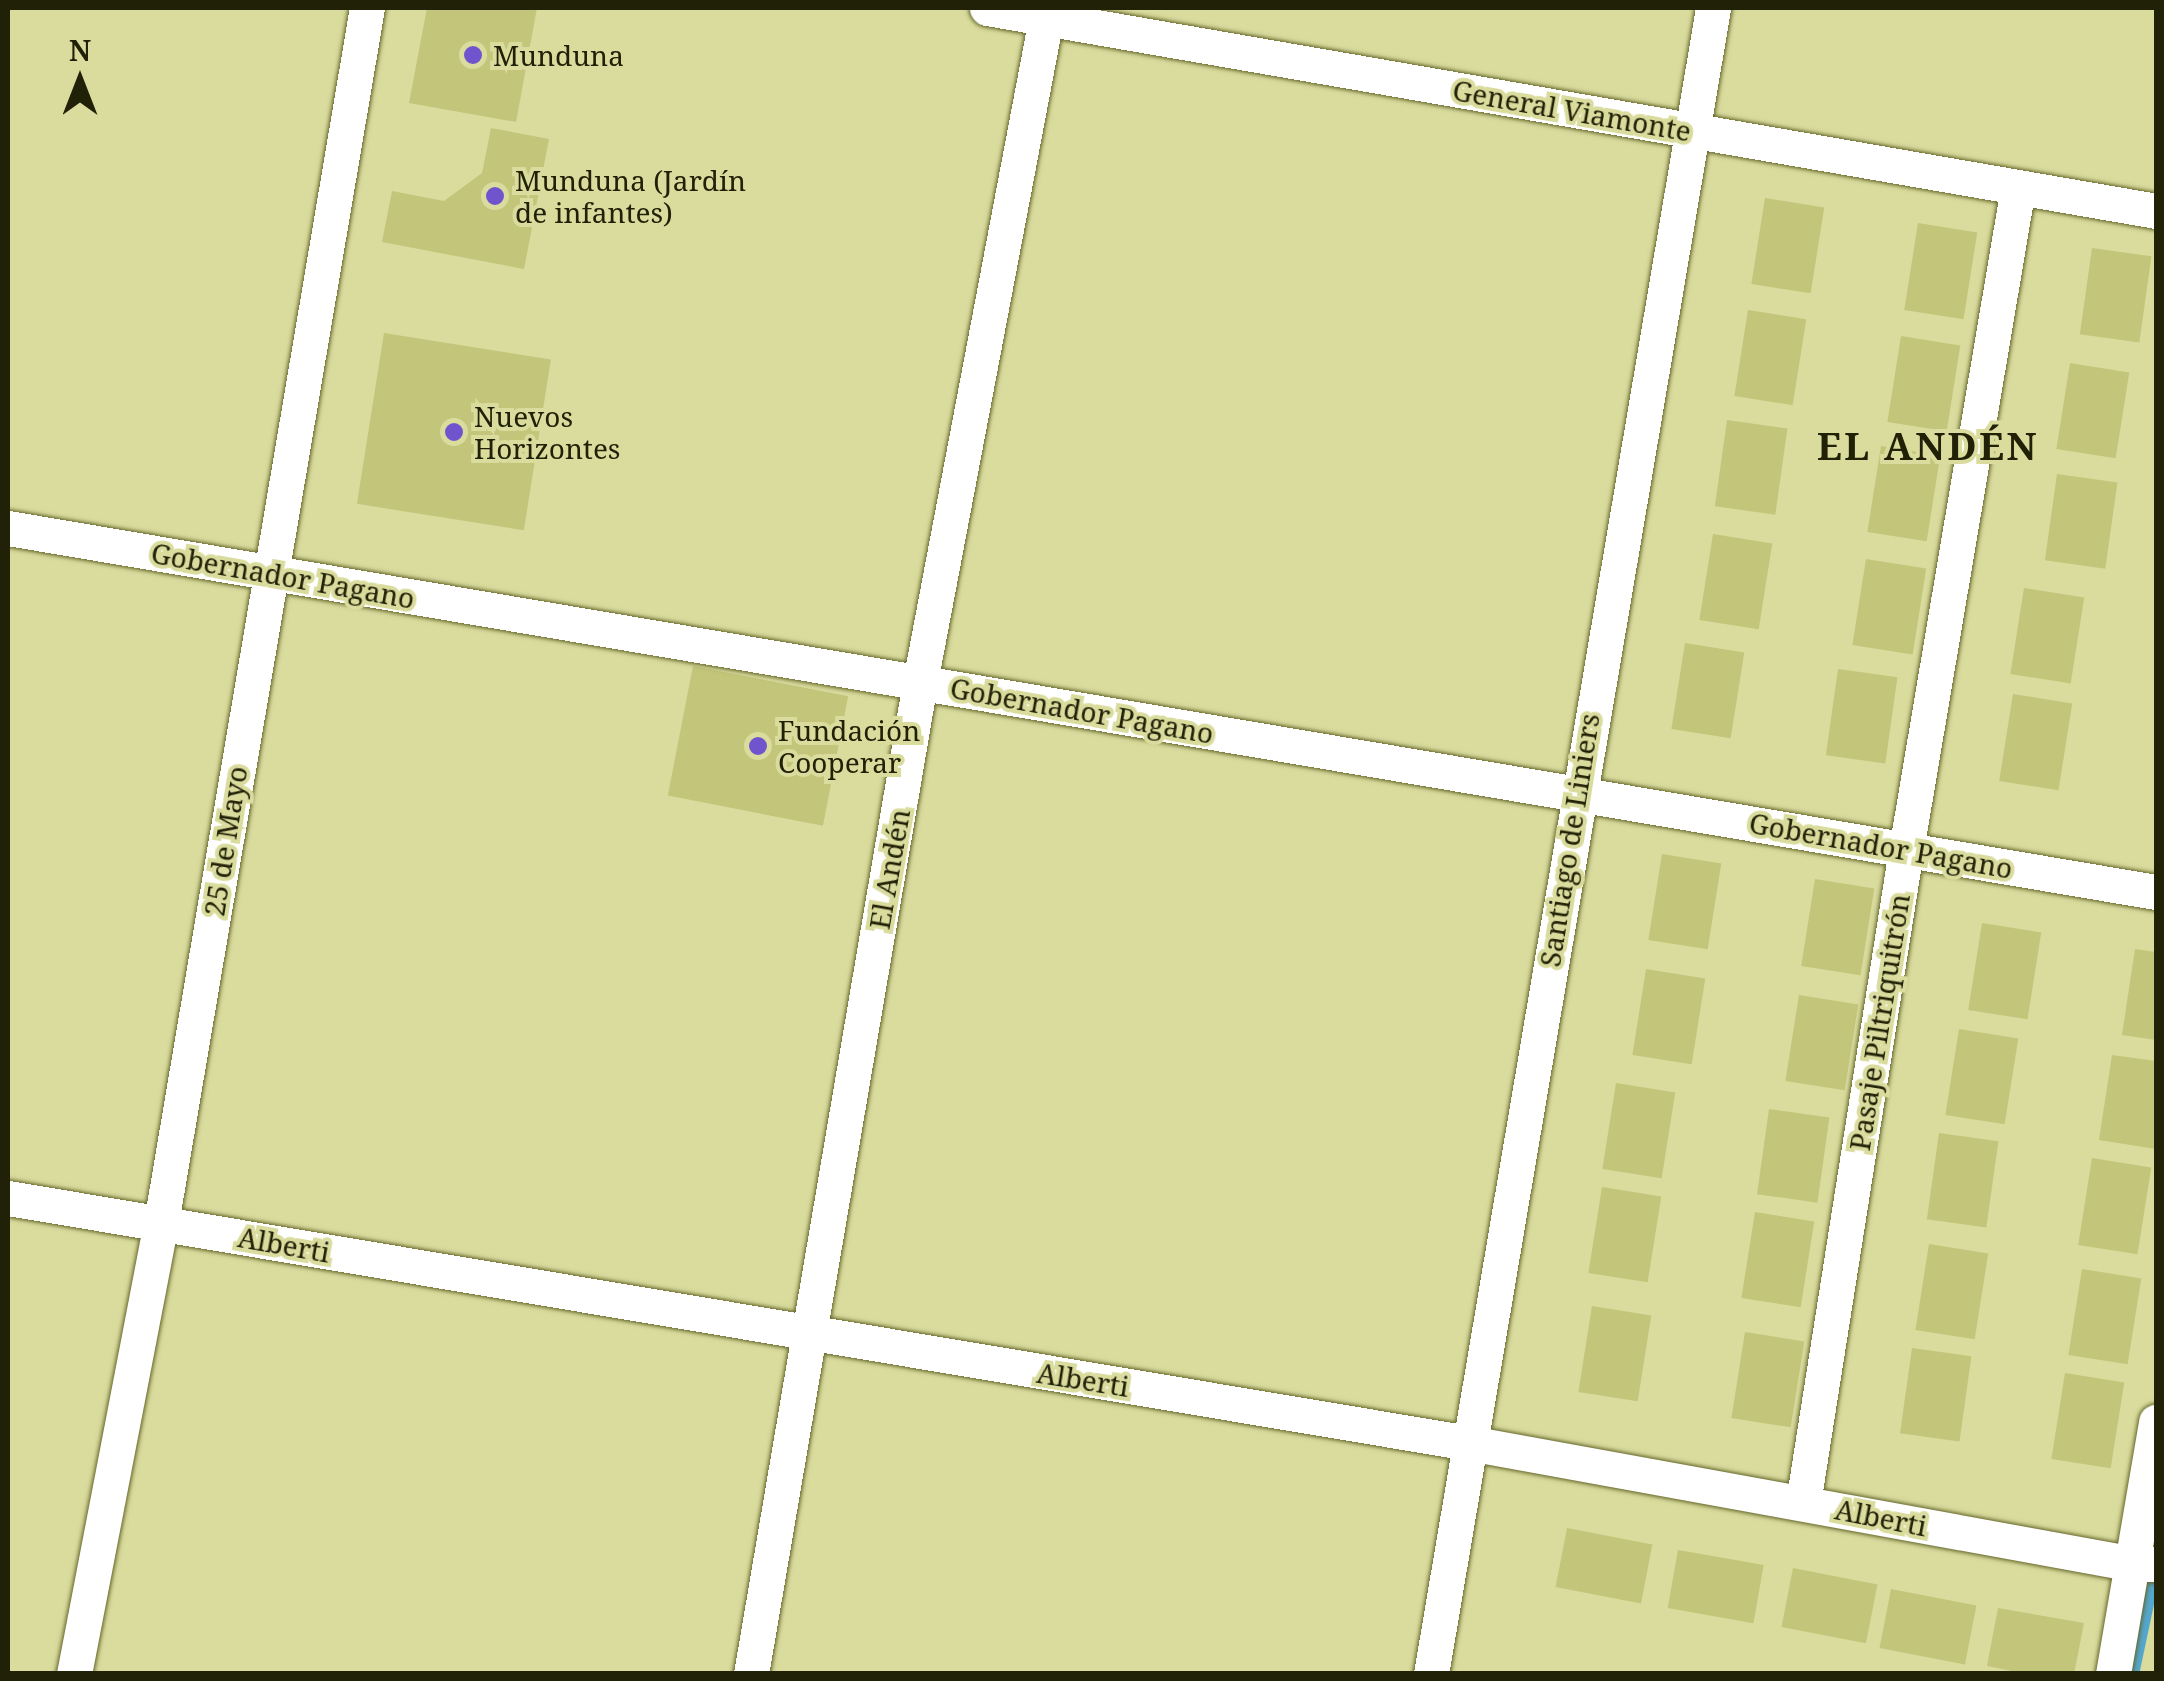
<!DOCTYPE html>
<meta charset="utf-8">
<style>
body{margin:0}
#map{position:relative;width:2164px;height:1681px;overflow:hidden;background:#d9dc9d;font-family:"Noto Serif",serif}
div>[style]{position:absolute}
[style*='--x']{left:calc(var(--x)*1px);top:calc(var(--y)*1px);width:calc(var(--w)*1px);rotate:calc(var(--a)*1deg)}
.stream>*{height:11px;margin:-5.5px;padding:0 5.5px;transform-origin:5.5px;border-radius:5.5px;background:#54a7cd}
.building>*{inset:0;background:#c3c57a;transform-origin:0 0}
.roads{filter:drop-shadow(0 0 2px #66672b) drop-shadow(0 0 2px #66672b)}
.minor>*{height:35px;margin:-17.5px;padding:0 17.5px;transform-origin:17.5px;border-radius:17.5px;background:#fff}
.dots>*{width:28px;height:28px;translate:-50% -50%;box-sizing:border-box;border:5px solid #d9dc9d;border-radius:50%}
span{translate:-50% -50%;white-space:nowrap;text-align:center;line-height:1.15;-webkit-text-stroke:8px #d9dc9d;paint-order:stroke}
.poi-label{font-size:28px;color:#212108}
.left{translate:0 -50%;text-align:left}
.street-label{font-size:28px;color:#212108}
.district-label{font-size:38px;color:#212108;font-weight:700;letter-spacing:2.5px}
.frame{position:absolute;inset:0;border:10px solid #212108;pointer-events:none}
.north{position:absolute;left:30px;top:30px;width:100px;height:100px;-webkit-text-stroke:8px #d9dc9d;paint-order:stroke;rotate:0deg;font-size:28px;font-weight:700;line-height:40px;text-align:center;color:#212108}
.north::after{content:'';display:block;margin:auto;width:35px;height:45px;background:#212108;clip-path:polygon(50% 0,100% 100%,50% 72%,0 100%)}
</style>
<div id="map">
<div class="stream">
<div style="--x:2133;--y:1674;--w:101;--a:-78"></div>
</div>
<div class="building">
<div style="clip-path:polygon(427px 8px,537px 8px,516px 122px,409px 103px)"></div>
<div style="clip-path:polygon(491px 128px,549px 139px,524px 269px,382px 242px,392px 191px,444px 201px,482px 173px)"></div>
<div style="left:1765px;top:198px;width:60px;height:87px;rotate:9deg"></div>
<div style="left:1918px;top:223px;width:60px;height:88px;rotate:9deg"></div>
<div style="left:2092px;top:248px;width:60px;height:87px;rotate:8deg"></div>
<div style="left:1748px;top:310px;width:59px;height:87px;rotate:9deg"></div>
<div style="left:384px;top:333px;width:169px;height:173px;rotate:9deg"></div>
<div style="left:1901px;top:336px;width:60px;height:87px;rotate:9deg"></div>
<div style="left:2070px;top:363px;width:60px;height:87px;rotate:9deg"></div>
<div style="left:1727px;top:420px;width:61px;height:87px;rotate:8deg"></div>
<div style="left:1881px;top:446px;width:60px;height:87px;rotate:9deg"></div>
<div style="left:2057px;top:474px;width:61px;height:87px;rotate:8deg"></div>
<div style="left:1713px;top:534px;width:60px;height:87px;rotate:9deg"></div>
<div style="left:1866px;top:559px;width:61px;height:87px;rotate:9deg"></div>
<div style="left:2024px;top:588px;width:61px;height:87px;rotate:9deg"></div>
<div style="left:1685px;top:643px;width:60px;height:87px;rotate:9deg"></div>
<div style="left:693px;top:666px;width:158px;height:132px;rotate:11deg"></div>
<div style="left:1838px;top:669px;width:60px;height:87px;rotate:8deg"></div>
<div style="left:2013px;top:694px;width:60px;height:88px;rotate:9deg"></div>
<div style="left:1662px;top:854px;width:60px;height:87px;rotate:9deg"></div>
<div style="left:1815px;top:879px;width:60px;height:88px;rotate:9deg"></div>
<div style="left:1982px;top:923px;width:60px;height:88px;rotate:9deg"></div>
<div style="clip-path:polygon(2135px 949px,2156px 952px,2156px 1040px,2122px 1035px)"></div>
<div style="left:1646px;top:969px;width:60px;height:87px;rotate:9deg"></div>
<div style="left:1799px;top:995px;width:60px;height:87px;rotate:9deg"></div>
<div style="left:1959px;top:1029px;width:60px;height:87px;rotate:9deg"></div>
<div style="clip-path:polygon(2112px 1055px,2156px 1061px,2156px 1149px,2099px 1140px)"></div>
<div style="left:1616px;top:1083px;width:60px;height:87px;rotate:9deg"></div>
<div style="left:1769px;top:1109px;width:61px;height:86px;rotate:8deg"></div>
<div style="left:1939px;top:1133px;width:60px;height:87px;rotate:8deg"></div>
<div style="left:2092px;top:1158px;width:60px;height:88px;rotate:9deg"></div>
<div style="left:1602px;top:1187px;width:60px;height:87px;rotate:9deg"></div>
<div style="left:1755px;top:1212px;width:60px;height:87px;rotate:9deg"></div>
<div style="left:1929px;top:1244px;width:60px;height:87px;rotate:9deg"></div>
<div style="left:2082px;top:1269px;width:60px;height:87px;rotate:9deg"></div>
<div style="left:1592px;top:1306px;width:60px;height:87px;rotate:9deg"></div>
<div style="left:1745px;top:1332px;width:60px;height:87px;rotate:9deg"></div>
<div style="left:1912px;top:1348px;width:60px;height:86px;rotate:8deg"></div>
<div style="left:2065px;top:1373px;width:60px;height:87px;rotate:9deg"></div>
<div style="left:1567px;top:1528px;width:87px;height:60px;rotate:11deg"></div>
<div style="left:1678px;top:1550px;width:87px;height:59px;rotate:10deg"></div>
<div style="left:1793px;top:1568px;width:86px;height:60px;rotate:11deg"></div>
<div style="left:1891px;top:1589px;width:87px;height:60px;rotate:11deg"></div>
<div style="clip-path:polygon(1998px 1608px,2084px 1623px,2074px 1674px,2027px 1674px,1987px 1666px)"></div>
</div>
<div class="roads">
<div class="minor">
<div style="--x:987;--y:8;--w:1186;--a:9.85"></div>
<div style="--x:8;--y:528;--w:2179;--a:9.62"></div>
<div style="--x:8;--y:1198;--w:1481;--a:9.52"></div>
<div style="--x:1469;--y:1443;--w:676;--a:10.31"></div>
<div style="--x:2134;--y:1564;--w:22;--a:0"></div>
<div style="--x:1803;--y:1503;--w:661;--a:-81.04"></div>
<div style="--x:1906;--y:850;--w:672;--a:-80.41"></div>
<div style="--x:74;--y:1674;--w:459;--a:-79.1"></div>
<div style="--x:161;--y:1223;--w:1232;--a:-80.38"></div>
<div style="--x:751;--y:1674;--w:1006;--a:-80.33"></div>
<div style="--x:920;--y:682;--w:686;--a:-79.25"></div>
<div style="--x:1431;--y:1674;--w:1690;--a:-80.39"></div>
<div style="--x:2113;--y:1674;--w:256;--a:-80.3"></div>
</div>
</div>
<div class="dots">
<div style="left:473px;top:55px;background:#7054cd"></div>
<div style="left:495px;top:196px;background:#7054cd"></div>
<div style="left:454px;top:432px;background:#7054cd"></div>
<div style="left:758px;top:746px;background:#7054cd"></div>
</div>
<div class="poi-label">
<span class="left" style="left:493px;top:55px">Munduna</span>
<span class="left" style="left:515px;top:196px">Munduna (Jardín<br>de infantes)</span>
<span class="left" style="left:474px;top:432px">Nuevos<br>Horizontes</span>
<span class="left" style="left:778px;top:746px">Fundación<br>Cooperar</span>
</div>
<div class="street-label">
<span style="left:1572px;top:110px;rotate:10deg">General Viamonte</span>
<span style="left:283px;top:575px;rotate:10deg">Gobernador Pagano</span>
<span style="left:1082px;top:710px;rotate:10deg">Gobernador Pagano</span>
<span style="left:1569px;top:840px;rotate:-81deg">Santiago de Liniers</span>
<span style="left:225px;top:841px;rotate:-81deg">25 de Mayo</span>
<span style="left:1881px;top:845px;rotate:10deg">Gobernador Pagano</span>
<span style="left:889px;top:869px;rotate:-80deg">El Andén</span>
<span style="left:1879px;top:1022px;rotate:-81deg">Pasaje Piltriquitrón</span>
<span style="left:284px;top:1244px;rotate:10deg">Alberti</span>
<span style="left:1083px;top:1379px;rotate:9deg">Alberti</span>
<span style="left:1881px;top:1517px;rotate:11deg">Alberti</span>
</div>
<div class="district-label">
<span style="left:1928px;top:446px">EL ANDÉN</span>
</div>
<div class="frame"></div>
<div class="north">N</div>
</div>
